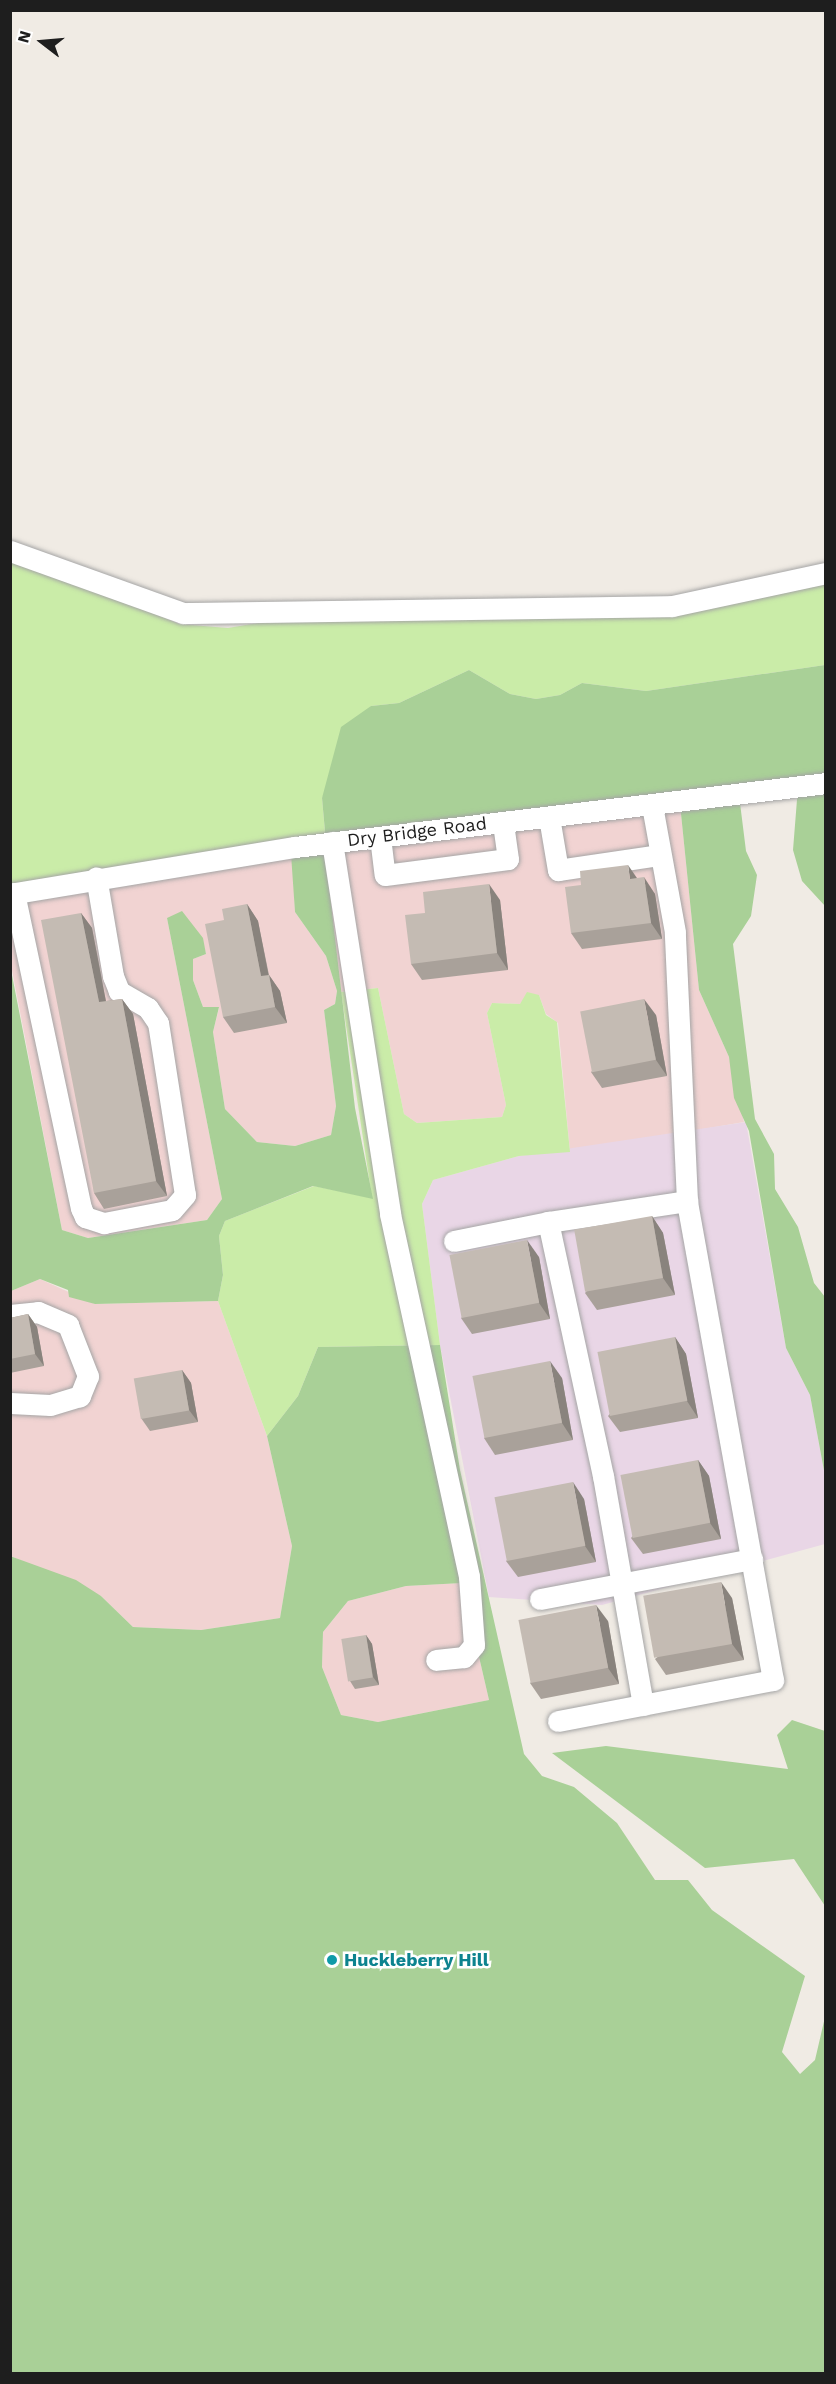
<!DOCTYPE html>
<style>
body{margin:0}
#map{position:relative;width:836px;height:2384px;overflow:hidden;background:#f0ebe4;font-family:"Work Sans",sans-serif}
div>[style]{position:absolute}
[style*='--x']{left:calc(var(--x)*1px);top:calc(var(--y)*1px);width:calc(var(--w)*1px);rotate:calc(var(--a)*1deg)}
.commercial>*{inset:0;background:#f1d3d2}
.industrial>*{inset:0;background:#e9d6e6}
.grass>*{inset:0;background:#caeca8}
.forest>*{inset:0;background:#a9d097}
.roads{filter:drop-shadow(0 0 2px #a5a5a5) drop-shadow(0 0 2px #a5a5a5)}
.minor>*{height:21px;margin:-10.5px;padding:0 10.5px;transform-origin:10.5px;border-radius:10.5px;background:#fff}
.wall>*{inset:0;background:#a9a19a}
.shaded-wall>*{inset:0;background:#89837d}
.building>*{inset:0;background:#c4bbb3;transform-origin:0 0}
.dots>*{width:16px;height:16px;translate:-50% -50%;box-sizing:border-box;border:3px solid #fff;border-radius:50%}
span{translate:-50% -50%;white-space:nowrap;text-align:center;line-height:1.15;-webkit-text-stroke:5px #fff;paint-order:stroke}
.street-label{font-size:18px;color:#1e1e1e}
.culture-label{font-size:18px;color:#0d838f;font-weight:700}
.left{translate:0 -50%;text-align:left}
.frame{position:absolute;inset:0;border:12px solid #1e1e1e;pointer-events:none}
.north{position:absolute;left:12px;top:12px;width:60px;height:60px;-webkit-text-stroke:4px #fff;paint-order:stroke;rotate:286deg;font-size:16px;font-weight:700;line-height:24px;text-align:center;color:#1e1e1e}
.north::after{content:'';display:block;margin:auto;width:21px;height:27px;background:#1e1e1e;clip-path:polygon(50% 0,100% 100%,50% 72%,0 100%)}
</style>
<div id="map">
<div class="commercial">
<div style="clip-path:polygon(680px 804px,699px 990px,729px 1057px,744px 1122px,570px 1152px,558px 1023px,546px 1014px,539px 995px,520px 1004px,492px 1003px,487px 1013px,506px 1105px,502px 1117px,417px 1123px,404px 1114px,378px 988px,341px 992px,324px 844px)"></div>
<div style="clip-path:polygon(292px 849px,295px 912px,326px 956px,337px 991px,335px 1004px,324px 1010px,336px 1106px,331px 1135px,295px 1146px,257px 1142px,225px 1109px,213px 1032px,219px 1008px,203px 1007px,193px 980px,193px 959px,206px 954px,202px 938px,167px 918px,222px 1199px,207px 1220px,88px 1238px,62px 1230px,11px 965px,10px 910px,22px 892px)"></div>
<div style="clip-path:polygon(40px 1279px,95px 1304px,218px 1301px,267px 1436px,292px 1546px,280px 1618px,201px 1630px,133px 1627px,101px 1596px,11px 1556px,11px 1291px)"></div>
<div style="clip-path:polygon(462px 1583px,489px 1700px,378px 1722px,341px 1715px,322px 1667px,323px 1632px,348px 1601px,406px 1586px)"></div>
</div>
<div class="industrial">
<div style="clip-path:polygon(746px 1122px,786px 1348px,810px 1395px,825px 1476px,825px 1544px,602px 1605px,489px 1597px,440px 1345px,422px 1204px,433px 1180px,519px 1156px)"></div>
</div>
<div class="grass">
<div style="clip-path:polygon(10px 552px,179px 624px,228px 628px,264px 622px,759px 597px,825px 584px,825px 665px,646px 691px,582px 683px,560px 695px,536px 699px,510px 694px,469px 670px,399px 703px,371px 706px,322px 798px,326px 844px,11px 896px)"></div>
<div style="clip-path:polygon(378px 988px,404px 1114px,417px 1123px,502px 1117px,506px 1105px,487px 1013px,492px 1003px,520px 1004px,527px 992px,539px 995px,546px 1015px,557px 1022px,570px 1152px,519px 1156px,433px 1180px,422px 1204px,440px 1345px,318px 1347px,298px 1396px,267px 1436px,218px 1301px,223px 1275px,219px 1236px,225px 1221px,314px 1186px,372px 1198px,341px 992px)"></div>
</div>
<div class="forest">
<div style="clip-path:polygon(825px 665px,825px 906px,802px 881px,793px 850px,798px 787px,739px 795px,746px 851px,757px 875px,751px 916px,733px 944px,755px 1119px,774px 1154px,775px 1189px,798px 1227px,814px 1283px,825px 1297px,825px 1476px,810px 1395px,786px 1348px,749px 1131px,734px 1098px,729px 1057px,699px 990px,680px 804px,326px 843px,322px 798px,341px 727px,371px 706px,399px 703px,469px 670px,510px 694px,536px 699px,560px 695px,582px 683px,646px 691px)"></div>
<div style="clip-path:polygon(324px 844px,355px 1108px,373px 1199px,313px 1186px,225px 1221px,219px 1236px,223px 1275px,218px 1301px,95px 1304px,69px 1297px,68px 1290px,40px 1279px,11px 1291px,10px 965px,62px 1230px,88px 1238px,207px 1220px,222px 1199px,167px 918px,182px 911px,203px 938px,206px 954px,193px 959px,193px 980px,203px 1007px,219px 1007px,213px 1032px,225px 1109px,257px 1142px,295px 1146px,331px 1135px,336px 1106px,324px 1010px,335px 1004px,337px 991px,326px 956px,295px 912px,291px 854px)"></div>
<div style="clip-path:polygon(evenodd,440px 1345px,460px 1470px,524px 1754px,542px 1776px,574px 1787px,617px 1823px,655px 1880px,688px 1880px,712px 1910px,805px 1976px,782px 2052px,800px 2074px,815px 2060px,825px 2017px,825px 2373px,11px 2373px,10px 1556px,76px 1580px,101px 1596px,133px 1627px,201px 1630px,280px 1618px,292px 1546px,267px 1436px,298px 1396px,318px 1347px,440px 1345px,462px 1583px,489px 1700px,378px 1722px,341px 1715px,322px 1667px,323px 1632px,348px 1601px,406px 1586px,462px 1583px)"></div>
<div style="clip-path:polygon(792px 1720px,825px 1731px,825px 1906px,794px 1859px,705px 1868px,552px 1753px,606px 1746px,788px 1769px,777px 1735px)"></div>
</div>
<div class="roads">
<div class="minor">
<div style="--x:10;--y:551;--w:184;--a:19.7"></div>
<div style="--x:183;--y:613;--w:489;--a:-0.8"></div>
<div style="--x:672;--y:606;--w:157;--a:-12.1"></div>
<div style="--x:549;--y:817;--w:54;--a:80.4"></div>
<div style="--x:558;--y:870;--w:103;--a:-8.4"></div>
<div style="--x:380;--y:837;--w:38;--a:83"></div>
<div style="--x:385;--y:875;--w:124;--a:-7.4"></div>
<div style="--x:508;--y:859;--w:37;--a:-98"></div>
<div style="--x:332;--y:842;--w:376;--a:81.1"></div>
<div style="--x:390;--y:1214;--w:371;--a:77.7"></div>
<div style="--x:469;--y:1577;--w:68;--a:85.8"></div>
<div style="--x:474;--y:1645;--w:16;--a:130"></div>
<div style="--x:464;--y:1657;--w:28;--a:174"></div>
<div style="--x:14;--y:893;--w:322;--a:78"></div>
<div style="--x:81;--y:1208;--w:10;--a:66"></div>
<div style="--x:85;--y:1217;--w:20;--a:18"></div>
<div style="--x:104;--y:1223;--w:69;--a:-10.8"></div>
<div style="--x:172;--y:1210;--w:20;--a:-49"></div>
<div style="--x:185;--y:1195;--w:174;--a:-98.9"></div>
<div style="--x:158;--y:1023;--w:18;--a:-124"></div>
<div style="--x:148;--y:1008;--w:34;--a:-150"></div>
<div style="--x:119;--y:991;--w:16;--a:-112"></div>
<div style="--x:113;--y:976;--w:100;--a:-99.7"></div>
<div style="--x:10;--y:894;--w:289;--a:-9.4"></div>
<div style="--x:295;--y:847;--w:535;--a:-6.87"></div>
<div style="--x:454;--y:1241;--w:96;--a:-11.4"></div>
<div style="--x:10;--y:1315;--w:28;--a:-6"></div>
<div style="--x:38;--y:1312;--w:33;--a:23"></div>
<div style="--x:68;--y:1325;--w:55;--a:68.6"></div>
<div style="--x:88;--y:1376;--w:22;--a:112"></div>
<div style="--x:80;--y:1396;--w:31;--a:163"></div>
<div style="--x:50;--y:1405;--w:40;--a:-177.1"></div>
<div style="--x:540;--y:1599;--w:216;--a:-10.7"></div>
<div style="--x:643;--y:1705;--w:232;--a:-99.9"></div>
<div style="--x:603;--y:1476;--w:260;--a:-102.2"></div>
<div style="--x:548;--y:1222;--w:141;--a:-8.6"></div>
<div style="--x:558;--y:1721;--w:219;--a:-10.8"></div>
<div style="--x:773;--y:1680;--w:487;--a:-100.2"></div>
<div style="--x:687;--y:1201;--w:269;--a:-92.6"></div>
<div style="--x:675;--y:932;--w:129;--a:-100.3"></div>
</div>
</div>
<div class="wall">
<div style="clip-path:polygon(637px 878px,655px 894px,662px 939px,582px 949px,571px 933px)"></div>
<div style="clip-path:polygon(500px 900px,508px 970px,422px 980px,411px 964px,425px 913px)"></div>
<div style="clip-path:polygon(247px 904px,258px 921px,269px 975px,280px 991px,287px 1023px,234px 1033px,223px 1017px,224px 920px)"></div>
<div style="clip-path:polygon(81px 913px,92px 928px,106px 1001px,122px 999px,133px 1014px,167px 1196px,104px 1209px,94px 1193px)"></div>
<div style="clip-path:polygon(656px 1015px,667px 1076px,602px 1088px,591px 1072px)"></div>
<div style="clip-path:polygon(652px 1216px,663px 1233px,675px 1295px,597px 1310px,585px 1293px)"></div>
<div style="clip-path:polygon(539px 1257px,550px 1319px,472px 1334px,461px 1318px)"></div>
<div style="clip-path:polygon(28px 1314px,37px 1327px,44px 1366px,10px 1373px,10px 1318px)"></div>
<div style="clip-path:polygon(675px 1337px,686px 1354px,698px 1418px,620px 1432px,608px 1416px)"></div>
<div style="clip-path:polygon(182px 1370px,191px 1383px,198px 1422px,150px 1431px,141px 1418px)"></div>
<div style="clip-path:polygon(562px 1378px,573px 1440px,495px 1455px,484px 1438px)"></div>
<div style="clip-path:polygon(698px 1460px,709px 1476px,721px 1539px,643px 1554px,631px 1538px)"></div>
<div style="clip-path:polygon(584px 1499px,596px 1562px,518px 1577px,506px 1561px)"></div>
<div style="clip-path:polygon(732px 1598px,744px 1660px,666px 1675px,655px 1659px)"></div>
<div style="clip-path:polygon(608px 1621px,619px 1684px,541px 1699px,530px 1683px)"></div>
<div style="clip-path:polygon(366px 1635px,372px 1644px,379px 1685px,355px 1689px,350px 1681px)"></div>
</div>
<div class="shaded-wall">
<div style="clip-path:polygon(628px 865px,639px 881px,630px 879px)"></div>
<div style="clip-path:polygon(644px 877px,655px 894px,662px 939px,651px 923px)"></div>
<div style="clip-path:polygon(489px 884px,500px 900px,508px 970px,497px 953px)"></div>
<div style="clip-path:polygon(247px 904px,258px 921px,272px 993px,261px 976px)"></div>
<div style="clip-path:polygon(81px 913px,92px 928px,109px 1018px,99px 1002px)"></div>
<div style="clip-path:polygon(269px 975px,280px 991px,287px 1023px,275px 1007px)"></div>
<div style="clip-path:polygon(122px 999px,133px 1014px,167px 1196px,156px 1181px)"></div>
<div style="clip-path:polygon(644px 999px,656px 1015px,667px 1076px,656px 1060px)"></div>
<div style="clip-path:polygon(652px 1216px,663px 1233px,675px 1295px,663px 1278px)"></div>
<div style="clip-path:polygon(527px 1240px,539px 1257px,550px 1319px,539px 1303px)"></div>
<div style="clip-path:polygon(28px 1314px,37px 1327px,44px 1366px,35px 1354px)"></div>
<div style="clip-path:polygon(675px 1337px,686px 1354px,698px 1418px,687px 1401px)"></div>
<div style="clip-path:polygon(550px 1361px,562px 1378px,573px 1440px,562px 1423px)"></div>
<div style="clip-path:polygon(182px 1370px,191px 1383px,198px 1422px,189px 1410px)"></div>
<div style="clip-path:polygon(698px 1460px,709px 1476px,721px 1539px,710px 1523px)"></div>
<div style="clip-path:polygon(573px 1482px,584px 1499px,596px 1562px,585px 1546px)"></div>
<div style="clip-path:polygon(721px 1582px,732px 1598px,744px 1660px,732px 1644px)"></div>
<div style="clip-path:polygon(596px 1605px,608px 1621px,619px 1684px,608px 1668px)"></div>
<div style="clip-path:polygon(366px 1635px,372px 1644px,379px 1685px,373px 1677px)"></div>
</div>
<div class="building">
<div style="clip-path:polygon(628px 865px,630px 879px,644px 877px,651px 923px,571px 933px,565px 887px,581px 885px,580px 871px)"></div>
<div style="clip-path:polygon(489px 884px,497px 953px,411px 964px,405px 915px,425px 913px,423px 892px)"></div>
<div style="clip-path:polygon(247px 904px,261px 976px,269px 975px,275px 1007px,223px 1017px,205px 924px,224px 920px,222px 909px)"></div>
<div style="clip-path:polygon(81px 913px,99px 1002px,122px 999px,156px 1181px,94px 1193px,41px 920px)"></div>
<div style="left:644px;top:999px;width:62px;height:65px;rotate:79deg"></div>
<div style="left:652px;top:1216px;width:63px;height:79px;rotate:80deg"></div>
<div style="left:527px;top:1240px;width:64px;height:79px;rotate:79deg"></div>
<div style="clip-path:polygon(28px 1314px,35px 1354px,10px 1359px,10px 1318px)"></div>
<div style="left:675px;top:1337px;width:65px;height:79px;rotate:79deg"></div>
<div style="left:550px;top:1361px;width:63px;height:79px;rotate:79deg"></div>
<div style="left:182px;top:1370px;width:41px;height:49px;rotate:80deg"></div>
<div style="left:698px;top:1460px;width:64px;height:79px;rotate:79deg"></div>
<div style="left:573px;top:1482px;width:65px;height:80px;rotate:79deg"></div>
<div style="left:721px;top:1582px;width:63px;height:79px;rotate:80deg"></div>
<div style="left:596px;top:1605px;width:64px;height:79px;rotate:79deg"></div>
<div style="left:366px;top:1635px;width:43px;height:25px;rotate:81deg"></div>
</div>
<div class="dots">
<div style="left:332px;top:1960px;background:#0f9aa8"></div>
</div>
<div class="street-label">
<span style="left:417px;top:832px;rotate:-7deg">Dry Bridge Road</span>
</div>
<div class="culture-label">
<span class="left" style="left:344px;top:1960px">Huckleberry Hill</span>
</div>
<div class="frame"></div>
<div class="north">N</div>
</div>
